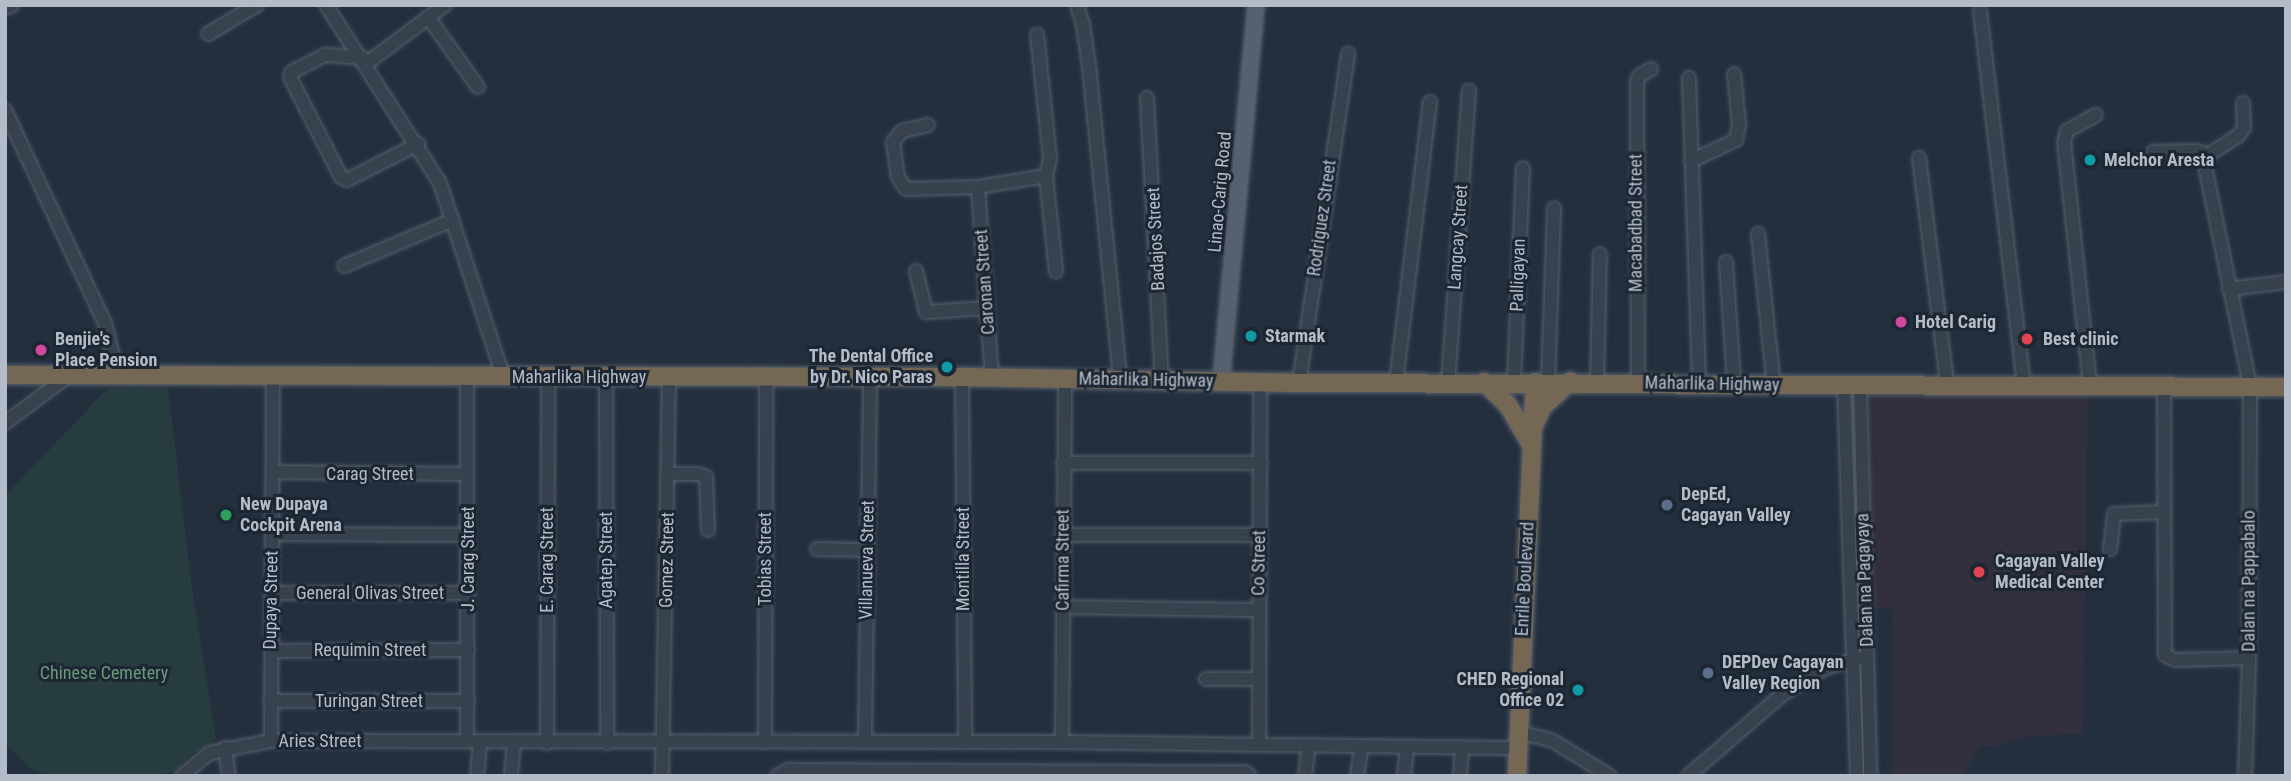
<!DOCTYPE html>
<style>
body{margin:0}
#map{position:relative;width:2291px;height:781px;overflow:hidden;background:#242f3e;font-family:"Roboto Condensed",sans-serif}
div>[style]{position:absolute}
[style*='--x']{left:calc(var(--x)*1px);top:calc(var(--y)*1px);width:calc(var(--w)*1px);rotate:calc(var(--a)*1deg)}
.medical>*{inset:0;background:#32303f}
.green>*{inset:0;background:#263c3f}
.roads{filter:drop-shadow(0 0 2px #565f6c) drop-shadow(0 0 2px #565f6c)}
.minor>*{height:12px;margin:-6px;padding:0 6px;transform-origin:6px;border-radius:6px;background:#38414e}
.major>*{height:16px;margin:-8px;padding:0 8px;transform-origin:8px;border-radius:8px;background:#56606e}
.highway>*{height:18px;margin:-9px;padding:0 9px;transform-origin:9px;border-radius:9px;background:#746855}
.dots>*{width:19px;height:19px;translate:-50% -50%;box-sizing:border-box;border:4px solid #1d2633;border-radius:50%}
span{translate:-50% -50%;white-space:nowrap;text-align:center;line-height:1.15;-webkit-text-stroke:6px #1d2633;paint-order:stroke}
.poi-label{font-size:18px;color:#b4bcc9;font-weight:700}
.left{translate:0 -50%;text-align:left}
.right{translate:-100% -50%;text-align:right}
.street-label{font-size:18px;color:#b4bcc9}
.park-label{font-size:18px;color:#6b9a76}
.frame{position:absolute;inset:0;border:7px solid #b4bcc9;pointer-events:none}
</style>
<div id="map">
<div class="medical">
<div style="clip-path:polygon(1869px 396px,2088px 396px,2083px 734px,2027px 736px,1995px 747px,1981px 746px,1963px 776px,1891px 776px,1892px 609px,1873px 608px)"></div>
</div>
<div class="green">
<div style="clip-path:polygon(108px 388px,168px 388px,192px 588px,216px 739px,190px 756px,175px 771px,158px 776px,51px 776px,33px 770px,5px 743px,5px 496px)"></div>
</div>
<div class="roads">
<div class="minor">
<div style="--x:326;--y:5;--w:211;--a:57.4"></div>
<div style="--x:440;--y:183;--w:203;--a:71.9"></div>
<div style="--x:1077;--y:5;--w:21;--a:73"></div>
<div style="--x:1083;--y:25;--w:41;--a:81.7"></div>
<div style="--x:1089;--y:66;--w:314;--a:84.3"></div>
<div style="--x:5;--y:8;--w:8;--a:-23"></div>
<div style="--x:1980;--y:11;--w:376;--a:83.3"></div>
<div style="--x:428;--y:17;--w:86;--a:54.5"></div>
<div style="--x:208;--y:34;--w:57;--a:-30.6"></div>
<div style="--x:363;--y:58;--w:38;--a:-175"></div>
<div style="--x:325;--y:55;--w:37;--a:153"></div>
<div style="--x:292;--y:72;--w:5;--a:112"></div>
<div style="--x:290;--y:77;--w:112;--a:63"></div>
<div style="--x:341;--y:177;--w:7;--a:27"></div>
<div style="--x:347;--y:180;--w:80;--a:-26.9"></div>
<div style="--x:366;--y:64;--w:99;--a:-36.8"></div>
<div style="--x:1689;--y:78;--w:306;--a:88.1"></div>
<div style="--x:1147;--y:98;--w:282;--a:87"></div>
<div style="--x:2243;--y:103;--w:25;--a:88"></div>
<div style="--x:2244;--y:128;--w:10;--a:127"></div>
<div style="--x:2238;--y:136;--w:36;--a:148"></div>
<div style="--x:2208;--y:155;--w:11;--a:105"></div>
<div style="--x:2205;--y:166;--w:225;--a:78.4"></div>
<div style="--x:2250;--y:386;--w:272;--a:90.2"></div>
<div style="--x:2249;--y:658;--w:118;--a:91.9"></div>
<div style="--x:5;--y:110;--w:235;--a:64.9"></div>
<div style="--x:105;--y:323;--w:55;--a:76.2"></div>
<div style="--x:928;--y:125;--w:27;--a:167"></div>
<div style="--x:902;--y:131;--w:14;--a:129"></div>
<div style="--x:893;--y:142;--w:35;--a:82"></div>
<div style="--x:898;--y:177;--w:14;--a:56"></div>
<div style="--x:906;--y:189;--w:72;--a:-1.6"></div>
<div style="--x:978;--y:187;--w:69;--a:-9.2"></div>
<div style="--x:1046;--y:176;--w:18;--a:-77"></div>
<div style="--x:1050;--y:158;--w:124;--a:-96"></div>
<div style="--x:2153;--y:152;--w:43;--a:-1.3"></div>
<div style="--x:2196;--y:151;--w:13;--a:18"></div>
<div style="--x:1919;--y:158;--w:227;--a:82.9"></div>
<div style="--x:1691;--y:161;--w:50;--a:-25"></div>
<div style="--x:1736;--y:140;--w:16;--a:-79"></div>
<div style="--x:1739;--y:124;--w:50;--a:-95.7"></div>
<div style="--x:1046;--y:176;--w:96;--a:84"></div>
<div style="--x:978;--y:187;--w:191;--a:85.8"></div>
<div style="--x:1758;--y:234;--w:152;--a:84"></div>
<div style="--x:1726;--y:262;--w:122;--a:86.2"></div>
<div style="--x:344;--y:266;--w:118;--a:-22.9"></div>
<div style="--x:916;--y:271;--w:42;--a:76.3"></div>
<div style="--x:926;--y:312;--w:61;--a:-3.8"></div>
<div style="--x:2229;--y:289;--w:57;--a:-7"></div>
<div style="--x:467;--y:377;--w:364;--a:90"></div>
<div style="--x:606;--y:377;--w:366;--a:89.8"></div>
<div style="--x:962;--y:377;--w:365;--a:89.5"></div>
<div style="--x:1514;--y:382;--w:214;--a:-87.6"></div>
<div style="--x:1548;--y:382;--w:174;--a:-88"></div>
<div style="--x:1597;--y:382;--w:128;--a:-88.7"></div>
<div style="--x:1299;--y:383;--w:333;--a:-81.5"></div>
<div style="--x:1396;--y:383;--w:283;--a:-83.1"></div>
<div style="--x:1448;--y:383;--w:293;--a:-85.9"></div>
<div style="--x:1638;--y:384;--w:302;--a:-90.2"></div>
<div style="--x:1637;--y:82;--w:6;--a:-72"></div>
<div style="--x:1639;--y:76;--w:14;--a:-30"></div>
<div style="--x:1860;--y:384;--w:392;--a:88.5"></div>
<div style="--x:1844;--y:385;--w:391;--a:88.1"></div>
<div style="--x:2090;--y:385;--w:244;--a:-96.1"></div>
<div style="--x:2064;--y:142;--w:11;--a:-75"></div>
<div style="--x:2067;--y:131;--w:33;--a:-29"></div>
<div style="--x:2164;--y:386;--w:269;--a:89.8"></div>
<div style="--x:2165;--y:655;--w:11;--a:27"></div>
<div style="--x:2175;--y:660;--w:74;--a:-1.5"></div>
<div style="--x:5;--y:423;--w:79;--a:-36.7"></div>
<div style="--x:1063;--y:463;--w:198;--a:0"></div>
<div style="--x:273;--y:472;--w:194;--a:0.6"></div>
<div style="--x:668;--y:474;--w:31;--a:0"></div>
<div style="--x:699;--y:474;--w:8;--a:23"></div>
<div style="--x:706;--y:477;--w:53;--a:87.8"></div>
<div style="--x:272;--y:534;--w:196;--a:0.3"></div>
<div style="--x:1062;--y:535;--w:197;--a:0"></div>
<div style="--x:817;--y:549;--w:50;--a:1.1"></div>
<div style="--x:2110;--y:549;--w:35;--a:-83"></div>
<div style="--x:2114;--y:514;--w:50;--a:-2.3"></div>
<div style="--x:271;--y:593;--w:197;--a:0"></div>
<div style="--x:1063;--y:607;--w:195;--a:0.9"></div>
<div style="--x:271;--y:651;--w:197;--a:-0.3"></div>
<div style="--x:1206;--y:679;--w:53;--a:0"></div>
<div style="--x:270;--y:701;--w:198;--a:0"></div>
<div style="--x:1518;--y:732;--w:36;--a:14"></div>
<div style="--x:1553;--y:741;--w:67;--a:31.6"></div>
<div style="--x:271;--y:741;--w:366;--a:-89.7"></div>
<div style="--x:765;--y:742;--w:366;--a:-89.8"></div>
<div style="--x:865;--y:742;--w:364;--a:-89.2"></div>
<div style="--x:1062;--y:742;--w:363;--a:-89.5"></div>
<div style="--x:547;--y:743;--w:367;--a:-89.8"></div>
<div style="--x:1259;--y:744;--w:363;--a:-89.8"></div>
<div style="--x:225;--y:748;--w:28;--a:82"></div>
<div style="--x:182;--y:776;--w:35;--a:-40"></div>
<div style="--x:209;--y:753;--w:63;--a:-11"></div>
<div style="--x:271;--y:741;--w:791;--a:0.07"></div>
<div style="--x:1062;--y:742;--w:456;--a:0.8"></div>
<div style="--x:477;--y:776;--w:35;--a:-85"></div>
<div style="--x:511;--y:776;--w:34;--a:-85"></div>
<div style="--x:662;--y:776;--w:398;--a:-89"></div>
<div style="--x:777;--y:776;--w:13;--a:-29"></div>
<div style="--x:788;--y:770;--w:457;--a:0.3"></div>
<div style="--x:1245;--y:772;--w:6;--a:39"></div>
<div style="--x:1305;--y:776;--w:31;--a:-83"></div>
<div style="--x:1357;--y:776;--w:30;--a:-81"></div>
<div style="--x:1404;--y:776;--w:30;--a:-84"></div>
<div style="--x:1460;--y:776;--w:29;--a:-86"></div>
<div style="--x:1688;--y:776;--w:125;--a:-40.8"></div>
<div style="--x:1783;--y:694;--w:52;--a:-31.5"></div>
<div style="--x:1827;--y:667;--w:33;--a:-14"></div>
</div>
<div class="major">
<div style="--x:1221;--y:382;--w:379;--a:-84.7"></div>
</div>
<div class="highway">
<div style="--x:5;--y:375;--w:957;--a:0.12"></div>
<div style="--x:962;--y:377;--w:337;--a:1"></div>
<div style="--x:1299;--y:383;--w:987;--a:0.23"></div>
<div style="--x:1484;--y:382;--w:33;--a:44"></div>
<div style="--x:1508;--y:405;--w:44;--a:59.9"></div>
<div style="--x:1535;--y:423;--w:17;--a:-66"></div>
<div style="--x:1542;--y:407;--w:38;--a:-42"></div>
<div style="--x:1517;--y:776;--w:394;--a:-87.4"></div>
</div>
</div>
<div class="dots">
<div style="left:2090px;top:160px;background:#0f9aa8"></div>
<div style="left:1901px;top:322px;background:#d1479c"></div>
<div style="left:1251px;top:336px;background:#0f9aa8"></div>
<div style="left:2027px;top:339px;background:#e0444e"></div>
<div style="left:41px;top:350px;background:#d1479c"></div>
<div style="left:947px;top:367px;background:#0f9aa8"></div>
<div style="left:1667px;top:505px;background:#5c6f8a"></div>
<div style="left:226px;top:515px;background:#2e9e5b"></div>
<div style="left:1979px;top:572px;background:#e0444e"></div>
<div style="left:1708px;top:673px;background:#5c6f8a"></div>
<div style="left:1578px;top:690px;background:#0f9aa8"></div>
</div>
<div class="poi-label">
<span class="left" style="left:2104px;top:160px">Melchor Aresta</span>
<span class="left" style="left:1915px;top:322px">Hotel Carig</span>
<span class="left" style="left:1265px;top:336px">Starmak</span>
<span class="left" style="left:2043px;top:339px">Best clinic</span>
<span class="left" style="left:55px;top:350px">Benjie's<br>Place Pension</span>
<span class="right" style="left:933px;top:367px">The Dental Office<br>by Dr. Nico Paras</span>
<span class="left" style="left:1681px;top:505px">DepEd,<br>Cagayan Valley</span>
<span class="left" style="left:240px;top:515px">New Dupaya<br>Cockpit Arena</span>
<span class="left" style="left:1995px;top:572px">Cagayan Valley<br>Medical Center</span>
<span class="left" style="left:1722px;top:673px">DEPDev Cagayan<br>Valley Region</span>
<span class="right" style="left:1564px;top:690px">CHED Regional<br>Office 02</span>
</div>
<div class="street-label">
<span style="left:1220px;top:192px;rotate:-85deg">Linao-Carig Road</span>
<span style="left:1322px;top:218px;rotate:-82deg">Rodriguez Street</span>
<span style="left:1636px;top:223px;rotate:-90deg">Macabadbad Street</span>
<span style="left:1458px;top:237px;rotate:-86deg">Langcay Street</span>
<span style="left:1156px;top:239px;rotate:-93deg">Badajos Street</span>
<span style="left:1518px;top:275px;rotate:-88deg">Palligayan</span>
<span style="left:985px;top:282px;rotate:-94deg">Caronan Street</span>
<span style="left:579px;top:377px">Maharlika Highway</span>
<span style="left:1146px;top:380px;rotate:1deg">Maharlika Highway</span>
<span style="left:1712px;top:384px;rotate:1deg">Maharlika Highway</span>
<span style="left:370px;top:474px">Carag Street</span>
<span style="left:468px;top:559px;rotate:-90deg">J. Carag Street</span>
<span style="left:765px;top:559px;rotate:-90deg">Tobias Street</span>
<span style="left:963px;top:559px;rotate:-90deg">Montilla Street</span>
<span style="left:547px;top:560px;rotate:-90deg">E. Carag Street</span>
<span style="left:606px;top:560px;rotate:-90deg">Agatep Street</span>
<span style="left:667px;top:560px;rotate:-89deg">Gomez Street</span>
<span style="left:867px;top:560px;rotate:-89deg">Villanueva Street</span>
<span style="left:1063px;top:560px;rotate:-90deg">Cafirma Street</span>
<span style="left:1259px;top:563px;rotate:-89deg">Co Street</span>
<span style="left:1525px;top:579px;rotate:-87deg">Enrile Boulevard</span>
<span style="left:1865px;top:580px;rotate:-92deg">Dalan na Pagayaya</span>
<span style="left:2249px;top:581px;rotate:-90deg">Dalan na Pappabalo</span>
<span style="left:370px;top:593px">General Olivas Street</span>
<span style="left:271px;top:600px;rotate:-89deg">Dupaya Street</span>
<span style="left:370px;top:650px">Requimin Street</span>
<span style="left:369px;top:701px">Turingan Street</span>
<span style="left:320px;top:741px">Aries Street</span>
</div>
<div class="park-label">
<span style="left:104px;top:673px">Chinese Cemetery</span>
</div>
<div class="frame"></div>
</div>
